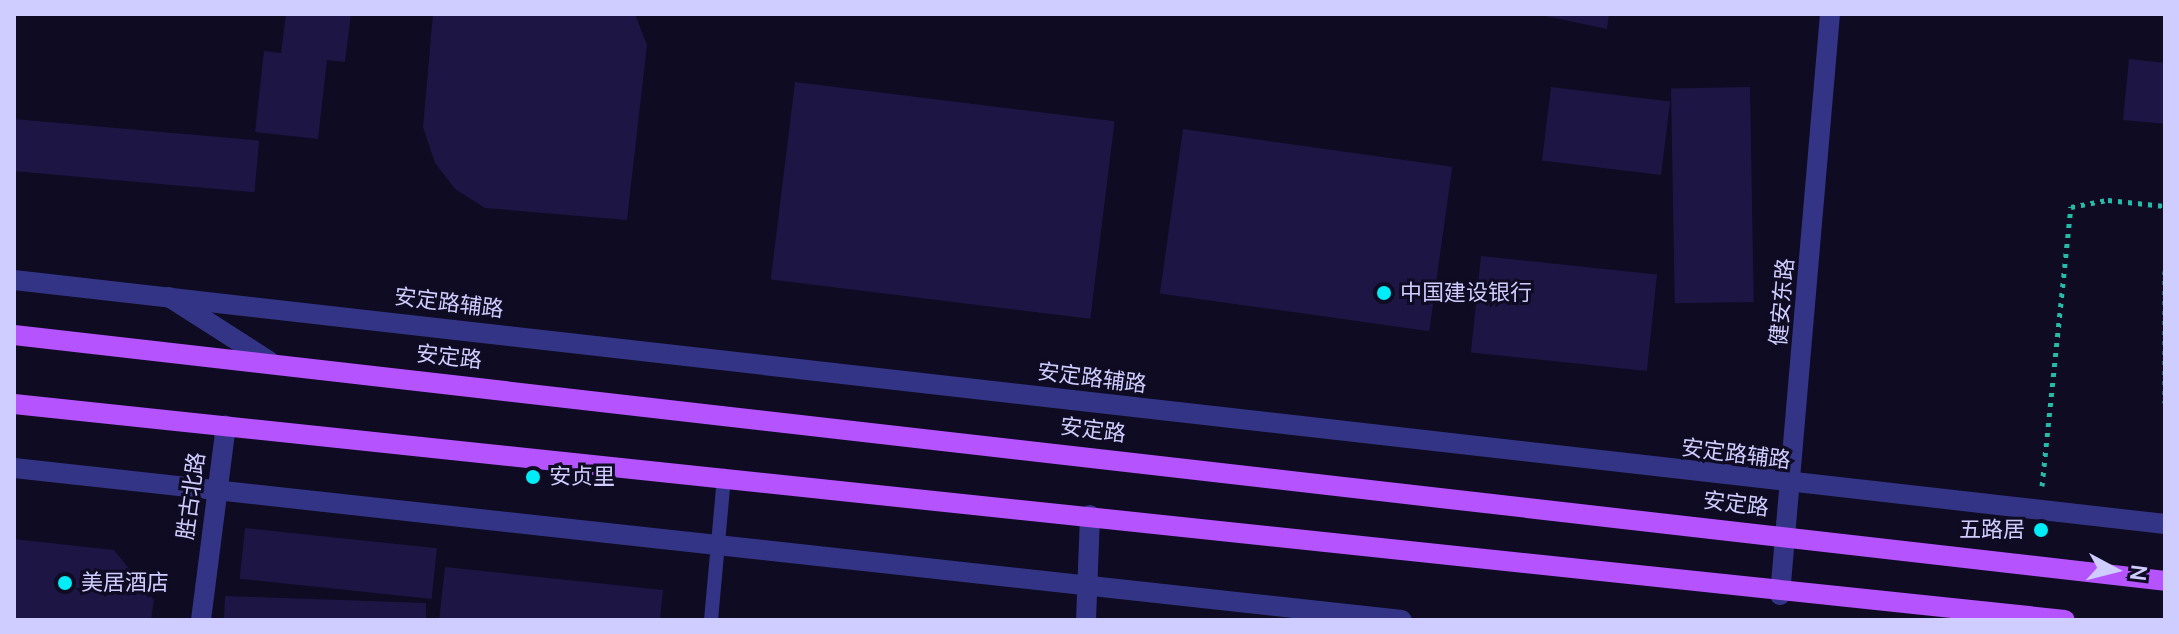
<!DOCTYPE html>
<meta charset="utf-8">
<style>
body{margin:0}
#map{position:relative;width:2179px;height:634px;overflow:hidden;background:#0e0b22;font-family:Manrope,"Noto Sans SC",sans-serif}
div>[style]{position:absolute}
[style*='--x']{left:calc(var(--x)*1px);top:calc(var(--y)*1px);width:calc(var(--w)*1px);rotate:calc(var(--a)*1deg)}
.building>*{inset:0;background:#1d1644;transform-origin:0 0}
.path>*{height:5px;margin-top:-2.5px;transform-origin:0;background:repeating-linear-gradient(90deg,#24bba9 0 4px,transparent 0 10px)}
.service>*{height:14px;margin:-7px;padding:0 7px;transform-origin:7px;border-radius:7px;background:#333485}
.minor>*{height:20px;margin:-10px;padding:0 10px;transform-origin:10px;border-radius:10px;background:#333485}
.tertiary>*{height:20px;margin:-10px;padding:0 10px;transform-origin:10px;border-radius:10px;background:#333485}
.primary>*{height:20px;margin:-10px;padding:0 10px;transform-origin:10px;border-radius:10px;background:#b553ff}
.dots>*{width:22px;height:22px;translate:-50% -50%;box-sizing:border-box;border:4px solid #0e0b22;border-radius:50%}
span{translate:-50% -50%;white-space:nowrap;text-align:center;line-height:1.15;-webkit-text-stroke:6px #0e0b22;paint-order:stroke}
.poi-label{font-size:22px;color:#cfccff}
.left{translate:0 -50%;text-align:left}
.right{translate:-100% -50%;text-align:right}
.street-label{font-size:22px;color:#cfccff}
.frame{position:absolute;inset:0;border:16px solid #cfccff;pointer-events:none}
.north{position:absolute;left:2075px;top:530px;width:80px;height:80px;-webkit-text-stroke:6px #0e0b22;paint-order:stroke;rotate:97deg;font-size:22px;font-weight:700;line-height:32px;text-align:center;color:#cfccff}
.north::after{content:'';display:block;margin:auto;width:28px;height:36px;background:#cfccff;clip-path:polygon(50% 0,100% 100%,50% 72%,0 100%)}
</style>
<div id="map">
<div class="building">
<div style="clip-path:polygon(286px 14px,351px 14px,345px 62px,327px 60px,318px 139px,255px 132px,264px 51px,281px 53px)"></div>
<div style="clip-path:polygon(433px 14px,635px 14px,647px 45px,627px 220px,485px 208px,455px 189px,435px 163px,423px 127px)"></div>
<div style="clip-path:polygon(1536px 14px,1609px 14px,1607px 29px)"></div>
<div style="clip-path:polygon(2129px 59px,2165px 63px,2165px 124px,2123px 120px)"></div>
<div style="left:795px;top:82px;width:322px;height:199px;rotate:7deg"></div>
<div style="left:1551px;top:87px;width:120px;height:74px;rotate:7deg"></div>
<div style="left:1750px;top:87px;width:215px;height:79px;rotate:89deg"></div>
<div style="left:14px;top:119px;width:246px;height:52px;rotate:5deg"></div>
<div style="left:1183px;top:129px;width:272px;height:166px;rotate:8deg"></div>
<div style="left:1481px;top:256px;width:177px;height:97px;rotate:6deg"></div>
<div style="left:245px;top:528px;width:193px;height:51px;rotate:6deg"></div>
<div style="clip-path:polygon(14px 539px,114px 550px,154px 600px,151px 620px,14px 620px)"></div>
<div style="clip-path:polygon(445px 567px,663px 590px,660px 620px,439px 620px)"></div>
<div style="clip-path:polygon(225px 596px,426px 603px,426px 620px,224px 620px)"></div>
</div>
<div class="path">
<div style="--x:2165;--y:271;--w:132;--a:90"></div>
<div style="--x:2042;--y:486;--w:281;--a:-84.1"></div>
<div style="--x:2071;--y:207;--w:38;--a:-11"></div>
<div style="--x:2108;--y:200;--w:57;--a:6"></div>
</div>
<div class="service">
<div style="--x:711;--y:620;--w:145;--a:-84.8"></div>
</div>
<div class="minor">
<div style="--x:1780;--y:595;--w:583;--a:-85.08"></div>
<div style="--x:201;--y:620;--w:196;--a:-82.7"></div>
<div style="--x:1086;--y:620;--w:105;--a:-87.8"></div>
</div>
<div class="tertiary">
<div style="--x:14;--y:280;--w:2165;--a:6.47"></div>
<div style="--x:169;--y:297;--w:119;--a:32.6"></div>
<div style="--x:14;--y:468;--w:1396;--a:6.25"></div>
</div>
<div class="primary">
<div style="--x:14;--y:335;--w:2165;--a:6.52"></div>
<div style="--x:14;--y:404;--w:2062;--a:6.01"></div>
</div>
<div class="dots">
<div style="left:1384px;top:293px;background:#00edf7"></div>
<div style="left:533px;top:477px;background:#00edf7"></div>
<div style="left:2041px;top:530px;background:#00edf7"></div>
<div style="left:65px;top:583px;background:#00edf7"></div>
</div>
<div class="poi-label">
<span class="left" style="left:1400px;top:293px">中国建设银行</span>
<span class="left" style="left:549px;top:477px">安贞里</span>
<span class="right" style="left:2025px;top:530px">五路居</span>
<span class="left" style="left:81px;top:583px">美居酒店</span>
</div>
<div class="street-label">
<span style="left:1782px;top:302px;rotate:-85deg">健安东路</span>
<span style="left:449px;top:303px;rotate:7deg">安定路辅路</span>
<span style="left:449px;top:357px;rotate:6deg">安定路</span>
<span style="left:1092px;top:378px;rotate:7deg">安定路辅路</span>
<span style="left:1093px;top:430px;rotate:7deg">安定路</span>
<span style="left:1736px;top:454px;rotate:7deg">安定路辅路</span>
<span style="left:191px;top:496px;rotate:-82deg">胜古北路</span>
<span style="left:1736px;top:504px;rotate:7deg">安定路</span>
</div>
<div class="frame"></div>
<div class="north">N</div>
</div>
